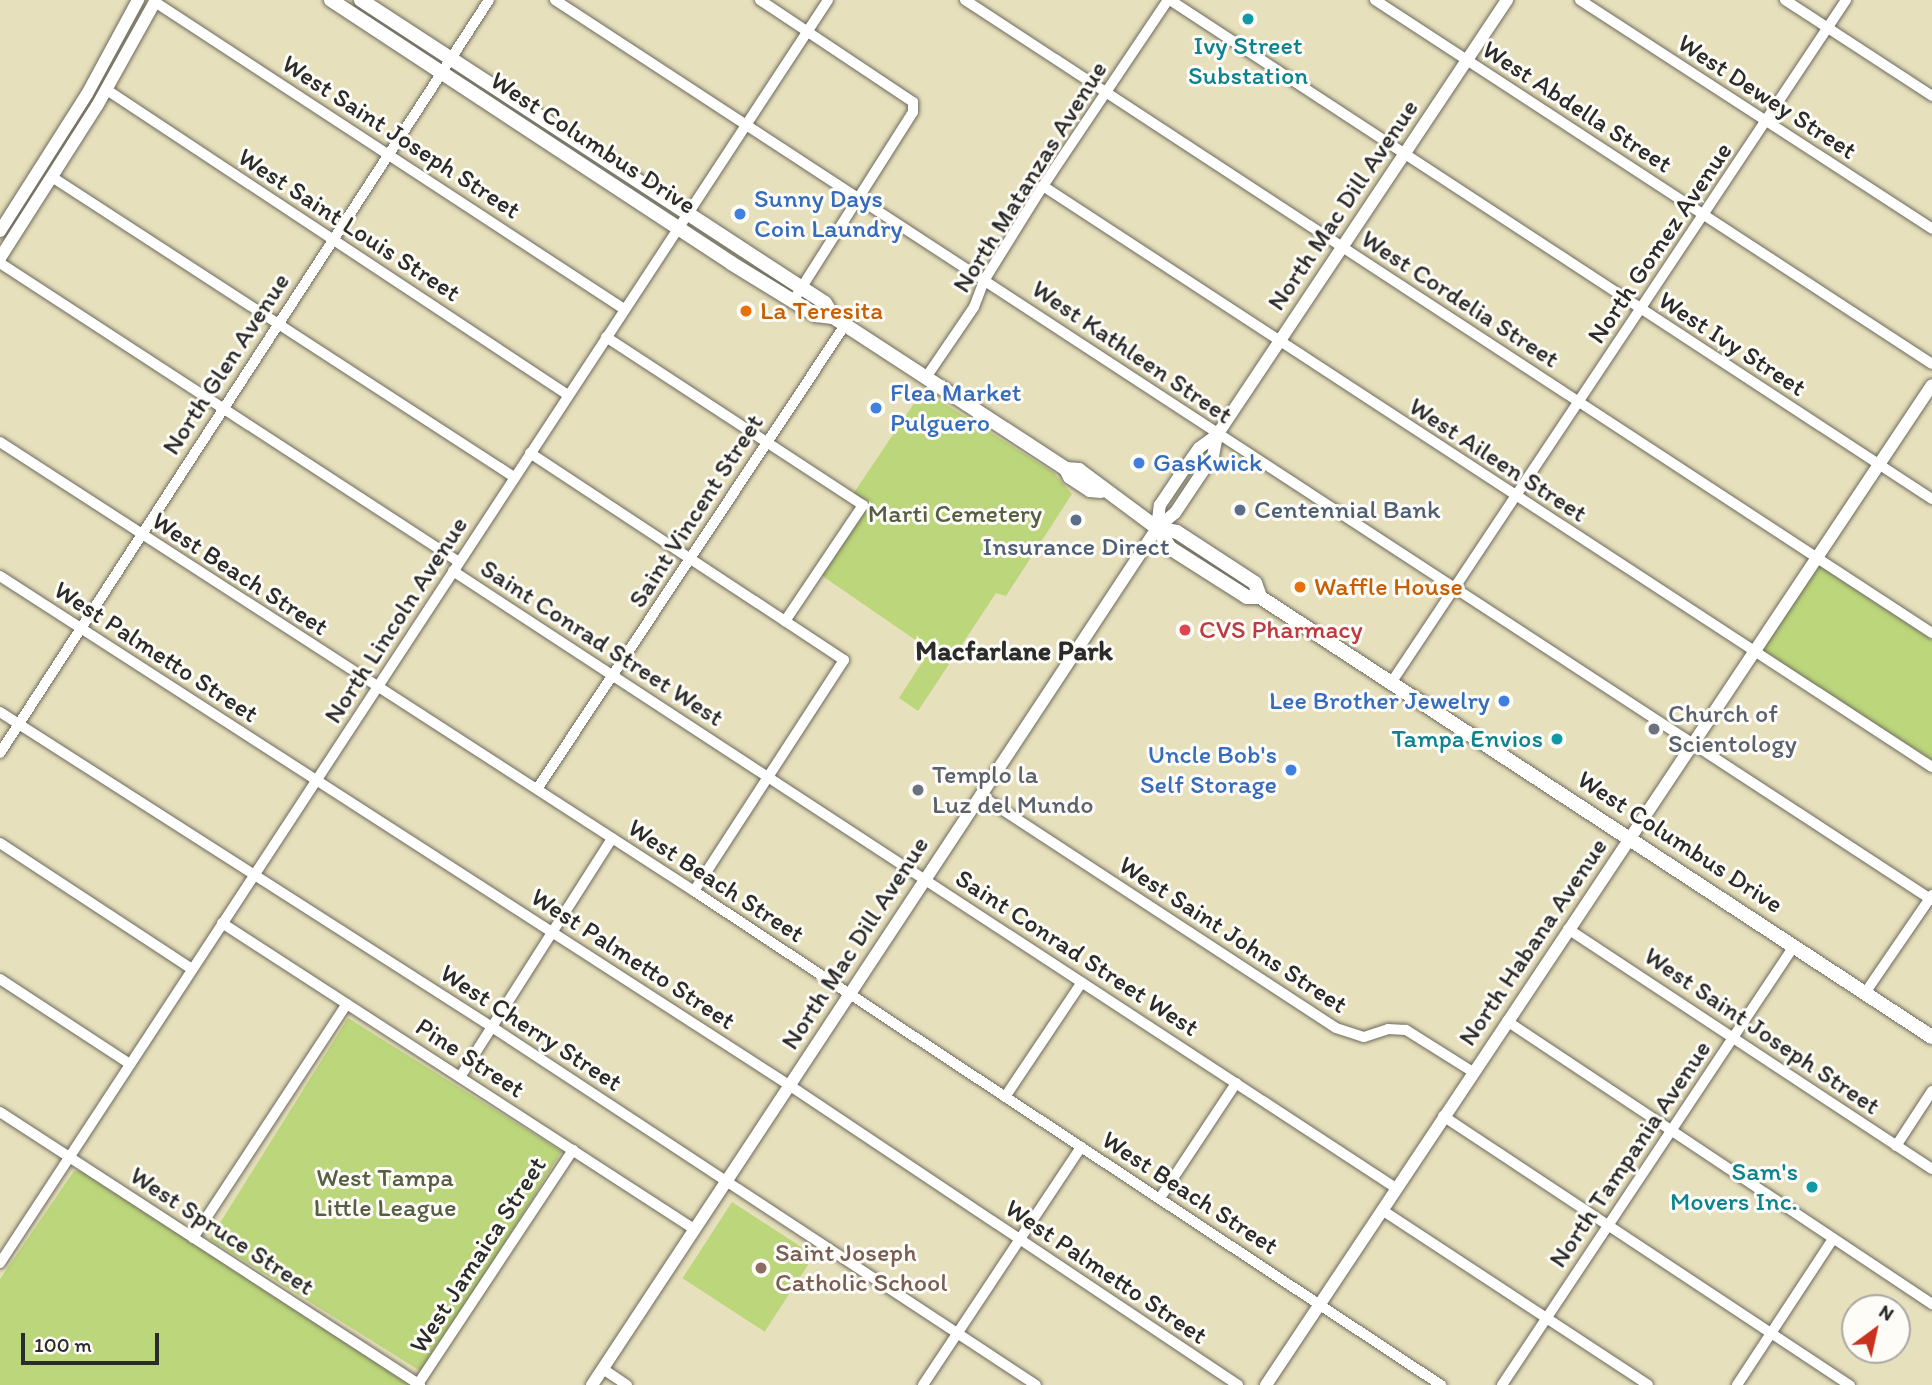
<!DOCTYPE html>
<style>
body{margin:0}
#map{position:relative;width:1932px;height:1385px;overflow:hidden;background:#e7e0bc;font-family:Itim,sans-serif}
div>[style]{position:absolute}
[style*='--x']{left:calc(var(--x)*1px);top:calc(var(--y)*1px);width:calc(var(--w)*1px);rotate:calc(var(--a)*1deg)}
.green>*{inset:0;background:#bcd67b;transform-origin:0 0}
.roads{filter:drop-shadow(0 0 2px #6d6a5e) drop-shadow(0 0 2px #6d6a5e)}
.minor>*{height:10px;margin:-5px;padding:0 5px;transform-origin:5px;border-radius:5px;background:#fff}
.tertiary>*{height:12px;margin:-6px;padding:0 6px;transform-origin:6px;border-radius:6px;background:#fff}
.secondary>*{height:14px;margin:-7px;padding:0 7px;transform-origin:7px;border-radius:7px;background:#fff}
.dots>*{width:19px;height:19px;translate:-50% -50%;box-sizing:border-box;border:4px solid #fdfcf7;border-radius:50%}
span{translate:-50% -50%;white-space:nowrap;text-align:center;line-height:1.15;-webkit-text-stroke:6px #fdfcf7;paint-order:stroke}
.culture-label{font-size:26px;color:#0d838f}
.right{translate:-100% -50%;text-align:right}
.street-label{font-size:26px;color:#2b2b2b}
.shop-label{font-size:26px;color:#366cbe}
.left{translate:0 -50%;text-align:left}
.food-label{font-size:26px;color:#c56008}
.service-label{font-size:26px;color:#4e5e75}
.park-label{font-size:26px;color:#565e43}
.health-label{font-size:26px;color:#be3a42}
.worship-label{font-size:26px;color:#5b616d}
.education-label{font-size:26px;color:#785e54}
.neighbourhood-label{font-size:28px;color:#2b2b2b;font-weight:700}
.north{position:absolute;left:1841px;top:1294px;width:70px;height:70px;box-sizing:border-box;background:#fdfcf7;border:2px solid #a9a8a5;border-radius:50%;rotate:33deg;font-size:19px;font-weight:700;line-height:28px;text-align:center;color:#2b2b2b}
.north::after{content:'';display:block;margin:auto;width:24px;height:32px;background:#c8321e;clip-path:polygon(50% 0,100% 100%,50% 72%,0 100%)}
.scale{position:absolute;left:21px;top:1333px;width:138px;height:32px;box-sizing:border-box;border:4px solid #2b2b2b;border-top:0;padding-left:9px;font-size:21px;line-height:24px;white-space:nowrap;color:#2b2b2b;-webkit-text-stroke:5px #fdfcf7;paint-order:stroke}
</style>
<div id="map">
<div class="green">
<div style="clip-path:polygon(923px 390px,1053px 472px,1072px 494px,1006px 596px,996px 593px,918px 711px,899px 698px,930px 650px,821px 575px,868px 504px,853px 494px)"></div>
<div style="clip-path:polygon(1818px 565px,1932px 640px,1932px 760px,1761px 650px)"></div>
<div style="left:348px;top:1018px;width:252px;height:261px;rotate:32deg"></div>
<div style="clip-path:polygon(74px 1171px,81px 1171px,411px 1385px,0 1385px,0 1279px)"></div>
<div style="left:732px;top:1202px;width:98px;height:91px;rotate:33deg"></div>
</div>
<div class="roads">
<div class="minor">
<div style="--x:555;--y:0;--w:1645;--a:33.17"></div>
<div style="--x:760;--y:0;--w:184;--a:33.7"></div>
<div style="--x:913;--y:102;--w:10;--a:90"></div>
<div style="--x:913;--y:112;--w:224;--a:122.4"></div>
<div style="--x:965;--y:0;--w:1156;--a:33.21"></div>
<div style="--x:1170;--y:0;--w:911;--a:33.22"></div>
<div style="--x:1375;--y:0;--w:665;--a:33.16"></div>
<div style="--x:1580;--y:0;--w:420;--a:33"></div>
<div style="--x:1785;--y:0;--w:176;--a:33.1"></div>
<div style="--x:155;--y:2;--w:561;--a:33.21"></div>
<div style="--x:107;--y:90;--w:553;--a:33.49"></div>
<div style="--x:52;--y:177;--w:551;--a:33"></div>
<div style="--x:1043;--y:186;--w:1062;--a:33.17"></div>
<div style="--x:0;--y:263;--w:548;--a:33.08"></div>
<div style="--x:606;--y:337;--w:307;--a:33.2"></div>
<div style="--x:863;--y:505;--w:140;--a:123.9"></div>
<div style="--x:927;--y:376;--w:83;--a:-55.7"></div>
<div style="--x:974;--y:307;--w:30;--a:-69"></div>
<div style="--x:985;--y:279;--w:110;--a:-58.1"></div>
<div style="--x:1043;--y:186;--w:224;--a:-56.1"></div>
<div style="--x:0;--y:442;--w:827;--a:32.9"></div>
<div style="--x:694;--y:891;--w:896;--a:33.48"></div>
<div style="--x:530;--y:453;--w:376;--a:33.4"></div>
<div style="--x:844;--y:660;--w:275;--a:123"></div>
<div style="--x:453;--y:571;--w:1127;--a:33.2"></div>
<div style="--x:0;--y:576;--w:939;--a:32.83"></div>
<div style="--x:789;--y:1085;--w:540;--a:33.75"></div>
<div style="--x:1391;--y:683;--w:821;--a:-56.33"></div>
<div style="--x:0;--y:712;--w:584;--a:32.63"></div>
<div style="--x:492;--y:1027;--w:651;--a:33.35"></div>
<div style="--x:0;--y:753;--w:898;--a:-57"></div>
<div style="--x:537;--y:789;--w:557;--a:-56.42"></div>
<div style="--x:980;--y:795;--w:425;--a:33.2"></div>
<div style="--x:1336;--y:1028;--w:29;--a:18"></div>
<div style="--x:1364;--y:1037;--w:25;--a:-18"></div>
<div style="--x:1388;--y:1029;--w:18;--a:3"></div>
<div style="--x:1406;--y:1030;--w:79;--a:32.1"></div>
<div style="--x:0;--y:843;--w:230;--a:33.3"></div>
<div style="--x:222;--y:923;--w:563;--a:32.96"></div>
<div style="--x:1568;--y:929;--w:436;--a:33.4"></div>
<div style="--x:0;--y:979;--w:155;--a:33.2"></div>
<div style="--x:1865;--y:993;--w:119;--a:-55.6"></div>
<div style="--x:1507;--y:1021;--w:511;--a:33.66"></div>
<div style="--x:460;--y:1077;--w:283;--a:-57.5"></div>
<div style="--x:1005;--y:1097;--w:138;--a:-56.2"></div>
<div style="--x:0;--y:1112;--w:501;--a:33.02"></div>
<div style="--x:1443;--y:1116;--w:488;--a:33.5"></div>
<div style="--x:1896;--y:1146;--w:66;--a:-56.8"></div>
<div style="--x:1160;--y:1198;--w:138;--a:-56.5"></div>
<div style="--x:1382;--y:1210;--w:318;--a:33.3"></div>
<div style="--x:193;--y:1238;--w:280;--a:-56.7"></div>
<div style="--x:0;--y:1263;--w:1510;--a:-56.75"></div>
<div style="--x:603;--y:1369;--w:29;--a:34"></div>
<div style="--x:418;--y:1384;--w:281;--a:-56.5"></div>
<div style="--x:923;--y:1385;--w:286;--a:-56.4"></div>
<div style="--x:1502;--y:1385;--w:527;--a:-56.37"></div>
<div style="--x:1737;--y:1385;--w:175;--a:-56.7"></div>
</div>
<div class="tertiary">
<div style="--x:0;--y:231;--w:162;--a:-57.6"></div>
<div style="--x:87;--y:94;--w:107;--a:-61.5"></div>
<div style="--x:0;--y:258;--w:180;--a:-57.5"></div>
<div style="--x:97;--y:106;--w:121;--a:-60.9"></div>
<div style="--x:1157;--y:528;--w:23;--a:-83"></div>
<div style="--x:1160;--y:505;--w:45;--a:-56"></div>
<div style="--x:1185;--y:468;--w:24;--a:-55"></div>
<div style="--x:1199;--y:448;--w:22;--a:-36"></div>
<div style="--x:1217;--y:435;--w:523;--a:-56.31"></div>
<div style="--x:592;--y:1385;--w:1026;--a:-56.6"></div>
<div style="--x:1157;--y:528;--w:23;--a:-40"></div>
<div style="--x:1175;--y:513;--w:69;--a:-56.3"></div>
<div style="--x:1213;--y:456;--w:21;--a:-79"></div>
<div style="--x:1266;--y:1385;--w:1201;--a:-56.34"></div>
</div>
<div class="secondary">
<div style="--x:331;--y:0;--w:479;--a:33.3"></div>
<div style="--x:731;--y:263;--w:100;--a:31.5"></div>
<div style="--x:816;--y:315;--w:17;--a:7"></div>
<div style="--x:833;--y:317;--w:278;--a:33.1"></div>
<div style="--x:1066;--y:469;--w:13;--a:4"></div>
<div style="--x:1079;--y:470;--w:97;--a:36.6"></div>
<div style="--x:1157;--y:528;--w:20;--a:11"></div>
<div style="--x:1177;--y:532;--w:93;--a:33.2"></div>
<div style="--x:1255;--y:583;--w:15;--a:70"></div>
<div style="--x:361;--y:0;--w:554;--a:33.15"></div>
<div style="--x:825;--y:303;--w:16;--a:60"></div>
<div style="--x:1066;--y:469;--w:9;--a:63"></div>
<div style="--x:1070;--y:477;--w:24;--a:33"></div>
<div style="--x:1090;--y:490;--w:11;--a:5"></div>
<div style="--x:1157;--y:528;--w:24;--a:57"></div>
<div style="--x:1170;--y:548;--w:91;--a:32.5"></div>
<div style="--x:1247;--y:597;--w:13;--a:0"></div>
<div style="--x:1260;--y:597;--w:803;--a:33.22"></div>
</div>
</div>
<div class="dots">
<div style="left:1248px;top:19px;background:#0f9aa8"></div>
<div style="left:740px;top:214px;background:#3f7fe0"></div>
<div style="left:746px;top:311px;background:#e8710a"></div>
<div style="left:876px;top:408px;background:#3f7fe0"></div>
<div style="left:1139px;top:463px;background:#3f7fe0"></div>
<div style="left:1240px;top:510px;background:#5c6f8a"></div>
<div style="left:1076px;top:520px;background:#5c6f8a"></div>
<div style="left:1300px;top:587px;background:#e8710a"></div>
<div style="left:1185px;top:630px;background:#e0444e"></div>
<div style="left:1504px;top:701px;background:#3f7fe0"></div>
<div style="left:1654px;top:729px;background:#6b7280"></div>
<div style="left:1557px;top:739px;background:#0f9aa8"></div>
<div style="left:1291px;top:770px;background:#3f7fe0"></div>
<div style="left:918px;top:790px;background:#6b7280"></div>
<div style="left:1812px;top:1187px;background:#0f9aa8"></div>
<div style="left:761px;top:1268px;background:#8d6e63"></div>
</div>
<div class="culture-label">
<span style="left:1248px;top:61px">Ivy Street<br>Substation</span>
<span class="right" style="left:1543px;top:739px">Tampa Envios</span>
<span class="right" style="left:1798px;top:1187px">Sam's<br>Movers Inc.</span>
</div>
<div class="street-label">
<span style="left:1767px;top:97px;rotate:33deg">West Dewey Street</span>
<span style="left:1577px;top:107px;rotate:33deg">West Abdella Street</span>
<span style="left:401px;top:137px;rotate:33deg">West Saint Joseph Street</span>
<span style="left:593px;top:143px;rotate:33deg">West Columbus Drive</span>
<span style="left:1030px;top:177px;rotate:-58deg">North Matanzas Avenue</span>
<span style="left:1343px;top:205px;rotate:-56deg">North Mac Dill Avenue</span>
<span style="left:349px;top:225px;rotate:33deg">West Saint Louis Street</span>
<span style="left:1660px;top:243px;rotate:-56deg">North Gomez Avenue</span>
<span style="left:1460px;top:299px;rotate:33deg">West Cordelia Street</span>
<span style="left:1732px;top:344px;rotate:33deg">West Ivy Street</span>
<span style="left:1132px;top:352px;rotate:34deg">West Kathleen Street</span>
<span style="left:226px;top:364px;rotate:-57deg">North Glen Avenue</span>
<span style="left:1498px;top:460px;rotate:33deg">West Aileen Street</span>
<span style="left:696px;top:511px;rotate:-57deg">Saint Vincent Street</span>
<span style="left:240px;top:574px;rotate:33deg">West Beach Street</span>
<span style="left:396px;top:620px;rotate:-57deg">North Lincoln Avenue</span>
<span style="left:602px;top:643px;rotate:33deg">Saint Conrad Street West</span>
<span style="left:156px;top:652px;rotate:33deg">West Palmetto Street</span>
<span style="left:1680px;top:842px;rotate:33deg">West Columbus Drive</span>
<span style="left:716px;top:881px;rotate:33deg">West Beach Street</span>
<span style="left:1233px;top:935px;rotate:33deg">West Saint Johns Street</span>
<span style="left:1533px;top:942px;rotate:-56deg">North Habana Avenue</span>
<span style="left:855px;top:943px;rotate:-57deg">North Mac Dill Avenue</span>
<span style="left:1077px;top:953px;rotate:33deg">Saint Conrad Street West</span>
<span style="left:633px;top:959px;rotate:33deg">West Palmetto Street</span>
<span style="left:531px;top:1028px;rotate:33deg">West Cherry Street</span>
<span style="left:1762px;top:1031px;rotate:34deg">West Saint Joseph Street</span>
<span style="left:470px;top:1058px;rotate:33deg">Pine Street</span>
<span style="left:1630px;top:1154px;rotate:-56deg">North Tampania Avenue</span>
<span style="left:1190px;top:1193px;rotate:33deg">West Beach Street</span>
<span style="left:222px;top:1231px;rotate:33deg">West Spruce Street</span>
<span style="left:478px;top:1255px;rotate:-57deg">West Jamaica Street</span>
<span style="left:1106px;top:1272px;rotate:34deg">West Palmetto Street</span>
</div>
<div class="shop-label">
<span class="left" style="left:754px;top:214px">Sunny Days<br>Coin Laundry</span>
<span class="left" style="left:890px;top:408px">Flea Market<br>Pulguero</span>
<span class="left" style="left:1153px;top:463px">GasKwick</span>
<span class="right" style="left:1490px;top:701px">Lee Brother Jewelry</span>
<span class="right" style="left:1277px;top:770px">Uncle Bob's<br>Self Storage</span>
</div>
<div class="food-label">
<span class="left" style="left:760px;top:311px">La Teresita</span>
<span class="left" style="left:1314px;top:587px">Waffle House</span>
</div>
<div class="service-label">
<span class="left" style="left:1254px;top:510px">Centennial Bank</span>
<span style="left:1076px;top:547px">Insurance Direct</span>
</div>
<div class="park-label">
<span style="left:955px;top:514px">Marti Cemetery</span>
<span style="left:385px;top:1193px">West Tampa<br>Little League</span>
</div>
<div class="health-label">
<span class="left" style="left:1199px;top:630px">CVS Pharmacy</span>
</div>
<div class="worship-label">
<span class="left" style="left:1668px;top:729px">Church of<br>Scientology</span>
<span class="left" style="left:932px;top:790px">Templo la<br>Luz del Mundo</span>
</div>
<div class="education-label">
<span class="left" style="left:775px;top:1268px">Saint Joseph<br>Catholic School</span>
</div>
<div class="neighbourhood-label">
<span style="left:1014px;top:650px">Macfarlane Park</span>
</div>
<div class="north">N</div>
<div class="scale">100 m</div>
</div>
